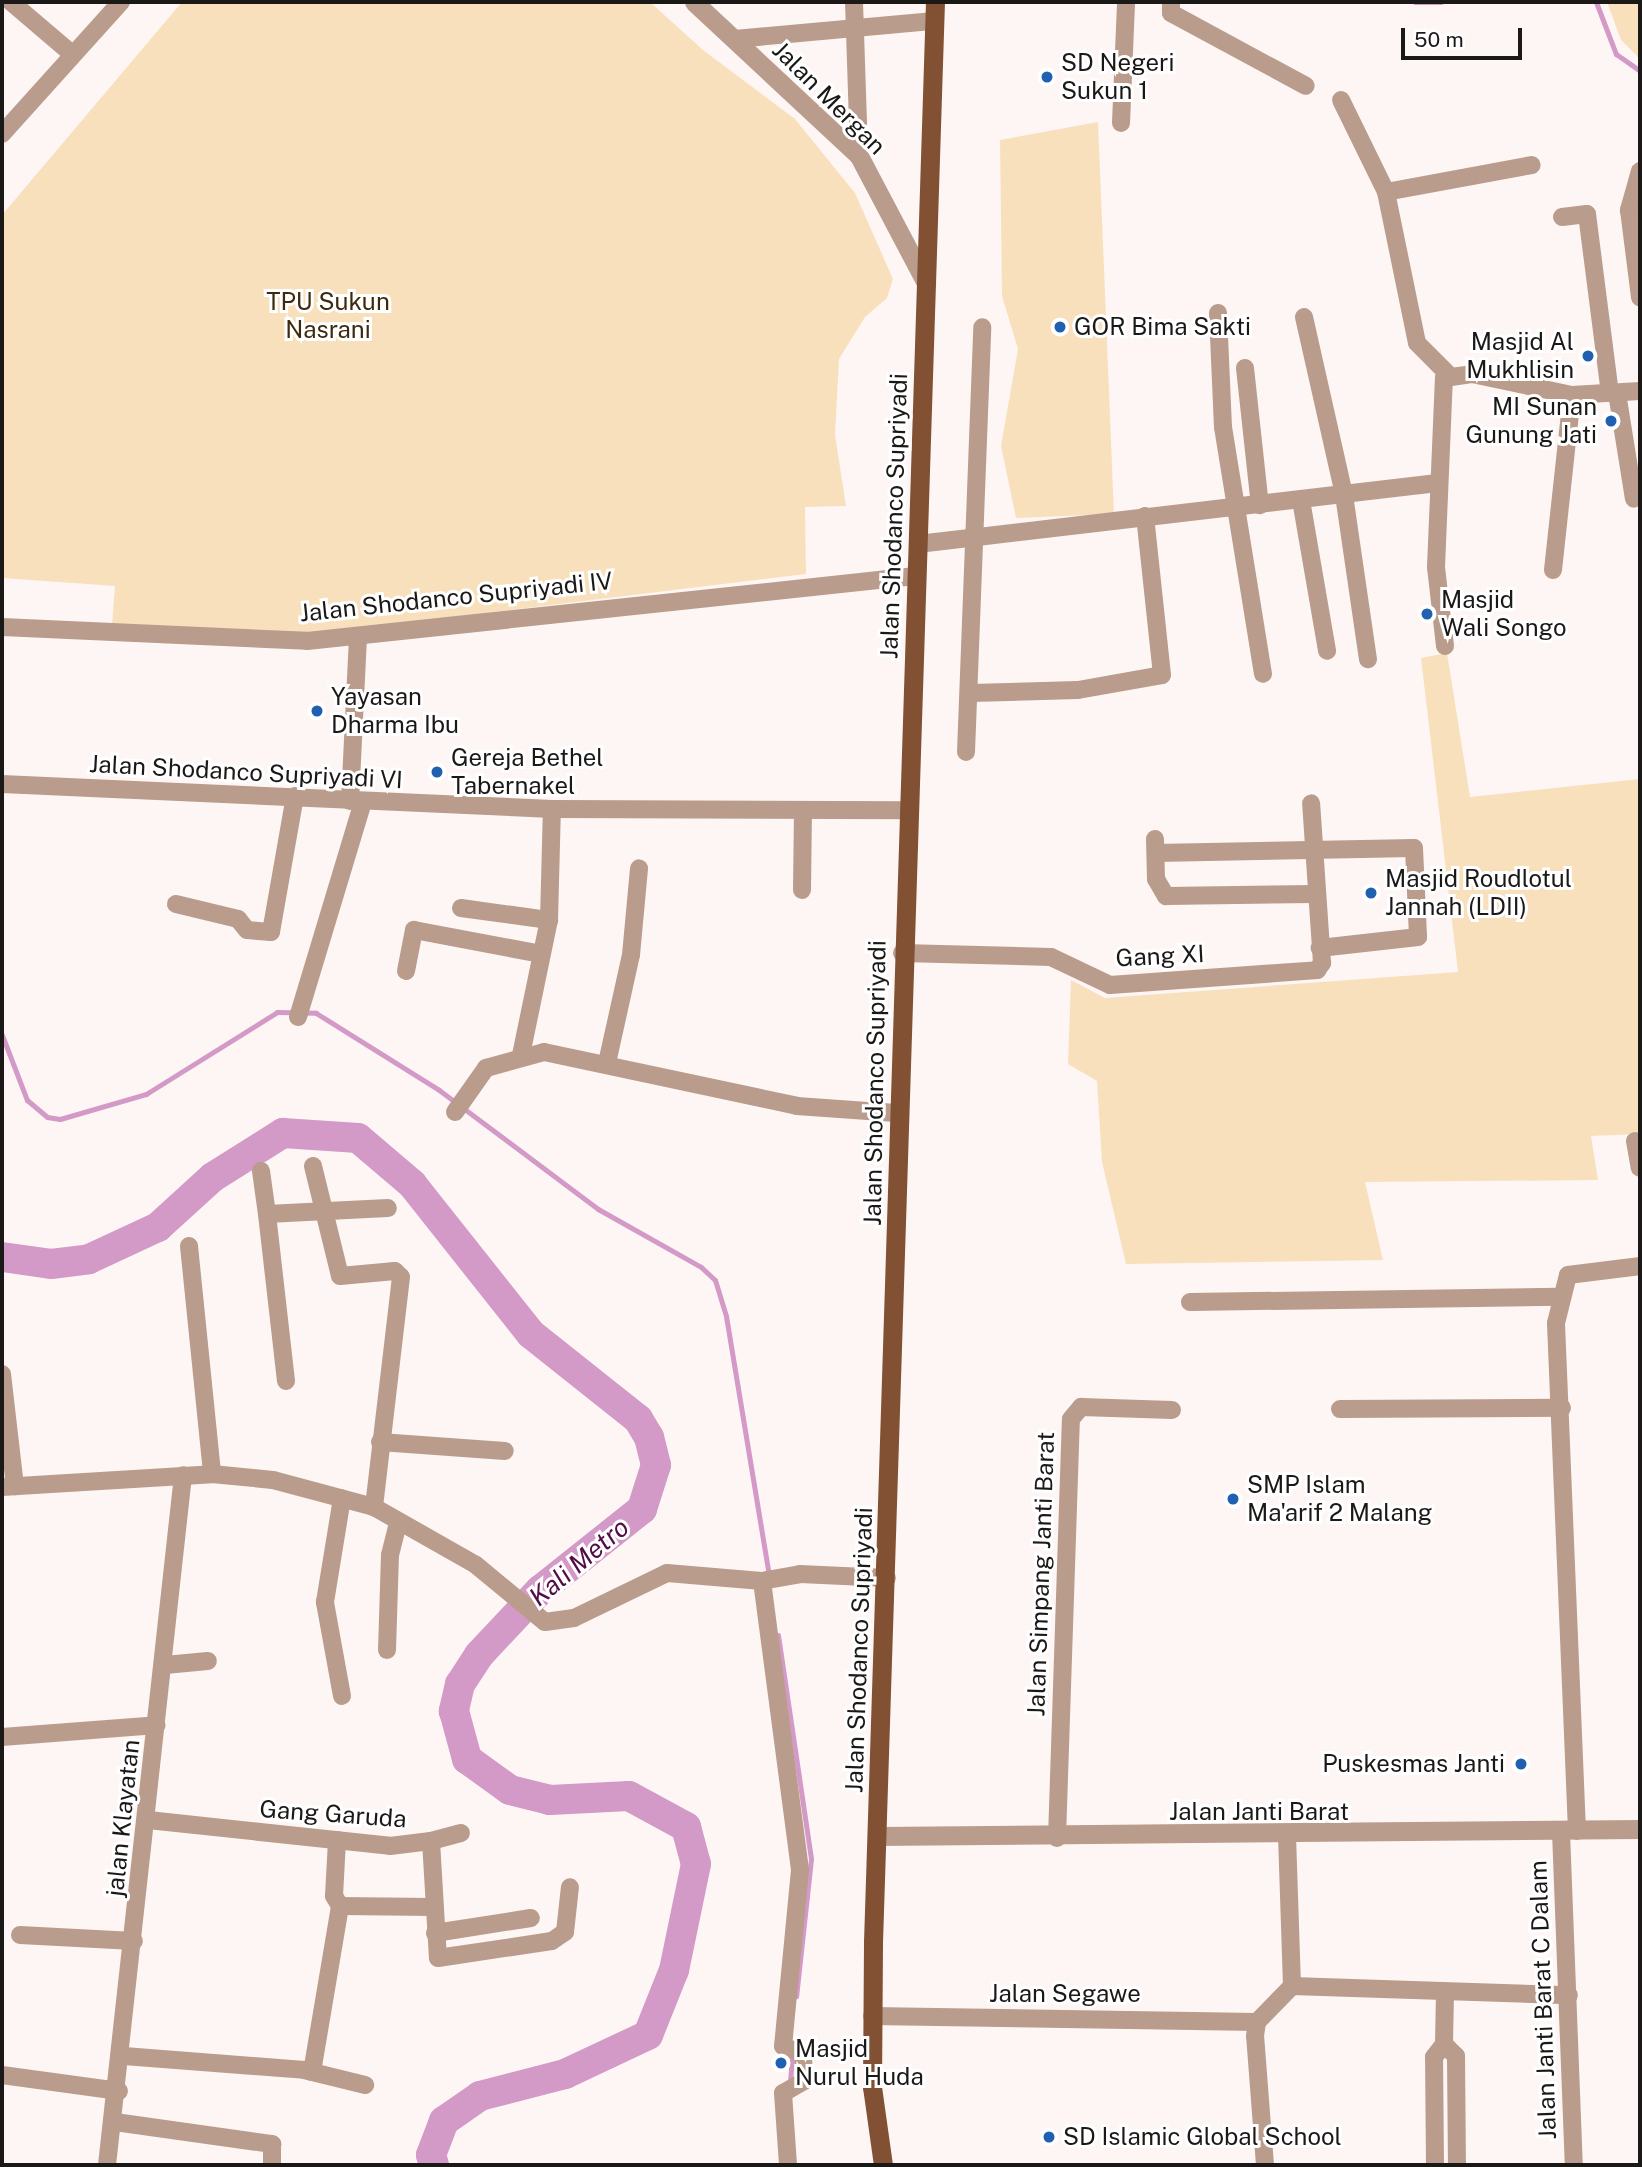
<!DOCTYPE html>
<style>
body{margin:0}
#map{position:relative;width:1642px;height:2167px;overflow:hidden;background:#fdf6f5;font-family:"Public Sans",sans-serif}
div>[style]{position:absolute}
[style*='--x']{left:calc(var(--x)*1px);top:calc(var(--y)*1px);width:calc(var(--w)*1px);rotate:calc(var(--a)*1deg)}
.green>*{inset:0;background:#f9e0bd}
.stream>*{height:5px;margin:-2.5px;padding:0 2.5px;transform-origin:2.5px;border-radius:2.5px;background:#d399c7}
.river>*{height:30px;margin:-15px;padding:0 15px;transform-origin:15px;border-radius:15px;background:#d399c7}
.minor>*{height:18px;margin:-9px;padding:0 9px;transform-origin:9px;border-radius:9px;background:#b99c8c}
.tertiary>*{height:19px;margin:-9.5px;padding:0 9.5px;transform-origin:9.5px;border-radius:9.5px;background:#b99c8c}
.primary>*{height:19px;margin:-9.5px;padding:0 9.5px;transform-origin:9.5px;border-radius:9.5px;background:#825133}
.dots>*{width:19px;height:19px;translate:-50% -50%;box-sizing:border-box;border:4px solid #fff;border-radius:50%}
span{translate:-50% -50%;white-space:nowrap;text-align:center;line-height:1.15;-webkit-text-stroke:6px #fff;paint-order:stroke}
.poi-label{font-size:24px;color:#1b1918}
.left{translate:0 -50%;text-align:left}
.right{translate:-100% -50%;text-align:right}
.street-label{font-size:24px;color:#1b1918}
.park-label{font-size:24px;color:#3b2a0e}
.water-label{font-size:26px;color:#520d49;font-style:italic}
.frame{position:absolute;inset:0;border:4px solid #1b1918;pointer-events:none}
.scale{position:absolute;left:1401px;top:28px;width:121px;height:32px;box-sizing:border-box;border:4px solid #1b1918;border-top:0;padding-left:9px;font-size:21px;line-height:24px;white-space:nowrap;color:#1b1918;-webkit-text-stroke:5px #fff;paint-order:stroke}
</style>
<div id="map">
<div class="green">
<div style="clip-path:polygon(182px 2px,650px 2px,703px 50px,795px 119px,855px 193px,893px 279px,887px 298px,865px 317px,839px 359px,835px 435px,846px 506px,805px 507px,806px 574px,312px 634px,112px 624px,115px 586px,2px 578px,2px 215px)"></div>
<div style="clip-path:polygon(1607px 2px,1640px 2px,1640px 59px,1621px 40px)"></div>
<div style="clip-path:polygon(1098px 122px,1114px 514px,1016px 518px,1001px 446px,1018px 349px,1002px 296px,1000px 140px)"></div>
<div style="clip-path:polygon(1447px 653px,1470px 797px,1640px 779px,1640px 1134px,1591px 1136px,1598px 1180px,1365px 1182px,1383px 1260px,1126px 1264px,1102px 1162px,1097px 1081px,1068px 1064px,1071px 980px,1105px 998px,1458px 972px,1421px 658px)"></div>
</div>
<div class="stream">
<div style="--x:1415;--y:2;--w:26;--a:0"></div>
<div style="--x:1596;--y:2;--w:56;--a:69"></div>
<div style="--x:1616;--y:54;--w:29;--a:35"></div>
<div style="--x:2;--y:1035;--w:70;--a:69"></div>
<div style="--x:27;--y:1100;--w:26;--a:40"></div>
<div style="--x:47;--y:1117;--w:13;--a:9"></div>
<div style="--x:60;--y:1119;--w:90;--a:-16.2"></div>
<div style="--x:146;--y:1094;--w:155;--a:-32"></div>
<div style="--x:277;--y:1012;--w:39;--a:1"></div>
<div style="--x:316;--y:1013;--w:145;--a:32"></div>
<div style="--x:439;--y:1090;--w:199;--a:36.8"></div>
<div style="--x:598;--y:1209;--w:118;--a:29.4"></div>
<div style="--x:701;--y:1267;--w:19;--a:43"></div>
<div style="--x:715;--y:1280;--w:38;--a:73"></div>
<div style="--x:726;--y:1316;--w:265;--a:80.6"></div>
<div style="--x:778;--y:1635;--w:226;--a:81.6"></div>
<div style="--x:811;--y:1859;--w:138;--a:96.2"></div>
<div style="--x:790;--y:2083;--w:28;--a:-86"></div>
</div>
<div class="river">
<div style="--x:2;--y:1257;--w:49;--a:8.1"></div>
<div style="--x:51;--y:1264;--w:38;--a:-7"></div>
<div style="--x:89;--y:1259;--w:76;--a:-24.9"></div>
<div style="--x:158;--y:1227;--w:74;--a:-42.3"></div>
<div style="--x:213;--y:1177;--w:83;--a:-32.2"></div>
<div style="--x:283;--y:1133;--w:75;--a:3.8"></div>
<div style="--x:358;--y:1138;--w:71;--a:40.4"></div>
<div style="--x:412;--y:1184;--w:191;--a:51.6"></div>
<div style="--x:531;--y:1334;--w:137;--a:38.5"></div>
<div style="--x:638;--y:1419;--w:21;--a:59"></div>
<div style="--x:649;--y:1437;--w:29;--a:76"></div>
<div style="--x:656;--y:1465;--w:46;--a:107.7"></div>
<div style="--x:642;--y:1509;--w:130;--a:141.5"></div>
<div style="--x:540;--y:1590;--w:89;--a:133.2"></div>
<div style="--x:479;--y:1655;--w:35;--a:123"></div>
<div style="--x:460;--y:1684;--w:28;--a:103"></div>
<div style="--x:454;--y:1711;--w:50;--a:74.8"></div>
<div style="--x:467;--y:1759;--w:53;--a:35.8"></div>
<div style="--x:510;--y:1790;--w:41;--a:14"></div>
<div style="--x:550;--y:1800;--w:79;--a:-2.9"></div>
<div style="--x:629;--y:1796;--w:65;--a:28.5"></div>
<div style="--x:686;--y:1827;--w:38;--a:75"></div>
<div style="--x:696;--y:1864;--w:108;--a:101.7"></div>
<div style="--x:674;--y:1970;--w:70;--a:111.8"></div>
<div style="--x:648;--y:2035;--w:92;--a:154.8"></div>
<div style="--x:565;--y:2074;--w:88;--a:165.5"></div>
<div style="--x:480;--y:2096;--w:44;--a:145.2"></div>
<div style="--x:444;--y:2121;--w:36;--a:111"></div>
<div style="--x:431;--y:2155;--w:10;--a:73"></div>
</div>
<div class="minor">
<div style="--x:11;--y:2;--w:80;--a:40.4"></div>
<div style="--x:854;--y:2;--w:154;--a:88.1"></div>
<div style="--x:1171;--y:2;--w:11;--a:90"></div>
<div style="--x:1171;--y:13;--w:153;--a:28.4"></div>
<div style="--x:735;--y:39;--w:200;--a:-5.2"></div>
<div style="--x:1341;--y:100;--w:102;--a:63.9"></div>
<div style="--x:1386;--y:192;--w:154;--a:78.4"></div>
<div style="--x:1417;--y:343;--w:45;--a:45"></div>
<div style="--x:1121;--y:123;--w:121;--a:-87.6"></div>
<div style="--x:2;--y:134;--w:178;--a:-48"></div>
<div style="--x:1640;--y:171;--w:41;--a:105.8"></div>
<div style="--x:1629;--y:210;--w:88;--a:82.8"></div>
<div style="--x:1386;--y:192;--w:148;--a:-10.5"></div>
<div style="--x:1562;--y:217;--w:25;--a:-7"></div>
<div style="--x:1587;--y:214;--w:180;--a:82.7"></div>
<div style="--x:1218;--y:313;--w:114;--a:87.5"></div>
<div style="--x:1223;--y:427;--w:250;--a:80.8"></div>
<div style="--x:1304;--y:317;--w:182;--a:77.3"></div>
<div style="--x:1344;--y:495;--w:166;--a:81.7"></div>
<div style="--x:1245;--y:368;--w:138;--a:83.8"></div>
<div style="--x:1617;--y:393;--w:107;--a:80.9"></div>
<div style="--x:1301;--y:500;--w:153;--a:80.2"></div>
<div style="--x:918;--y:544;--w:523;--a:-6.7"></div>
<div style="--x:1553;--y:570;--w:176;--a:-83.8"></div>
<div style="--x:2;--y:627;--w:305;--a:2.6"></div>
<div style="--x:307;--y:641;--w:612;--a:-6.09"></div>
<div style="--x:1445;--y:646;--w:80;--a:-96.5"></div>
<div style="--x:1436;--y:567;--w:189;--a:-87.6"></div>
<div style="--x:1444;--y:378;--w:28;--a:-8"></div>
<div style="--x:1472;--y:374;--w:102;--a:11.9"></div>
<div style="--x:1572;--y:395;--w:68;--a:-3.4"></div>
<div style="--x:971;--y:693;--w:107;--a:-1.6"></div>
<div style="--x:1078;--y:690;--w:85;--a:-10.1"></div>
<div style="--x:1162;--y:675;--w:160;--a:-96.1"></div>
<div style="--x:966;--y:752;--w:425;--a:-87.8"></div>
<div style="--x:2;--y:784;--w:551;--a:2.6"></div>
<div style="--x:552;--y:809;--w:357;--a:0.2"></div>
<div style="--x:350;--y:801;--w:165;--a:-87.2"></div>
<div style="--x:1155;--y:839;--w:40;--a:88.6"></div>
<div style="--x:1156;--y:879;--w:20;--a:60"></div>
<div style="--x:1166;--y:896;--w:150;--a:-0.8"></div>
<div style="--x:1156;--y:853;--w:258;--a:-1.1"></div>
<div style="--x:1414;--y:848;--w:89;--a:87.4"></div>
<div style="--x:1418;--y:937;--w:99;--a:173.6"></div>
<div style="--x:802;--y:890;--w:78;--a:-89.3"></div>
<div style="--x:176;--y:904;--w:64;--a:13.6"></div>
<div style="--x:238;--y:919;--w:14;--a:51"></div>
<div style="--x:247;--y:930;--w:24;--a:5"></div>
<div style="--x:271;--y:932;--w:138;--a:-80"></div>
<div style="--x:461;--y:908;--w:89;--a:7.8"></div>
<div style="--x:902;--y:953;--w:149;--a:1.5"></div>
<div style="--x:1051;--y:957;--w:65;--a:25.4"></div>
<div style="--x:1110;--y:985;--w:208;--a:-4.1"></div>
<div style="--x:1317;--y:970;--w:9;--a:-54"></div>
<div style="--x:1322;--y:963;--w:160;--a:-93.9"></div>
<div style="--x:406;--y:971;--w:42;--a:-79"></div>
<div style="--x:414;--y:930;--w:129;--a:10.7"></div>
<div style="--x:298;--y:1017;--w:225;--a:-73.2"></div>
<div style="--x:521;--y:1055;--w:138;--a:-78.3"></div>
<div style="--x:549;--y:920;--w:111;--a:-88.5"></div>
<div style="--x:607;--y:1063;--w:111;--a:-77.5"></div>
<div style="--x:631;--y:955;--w:87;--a:-84.7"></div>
<div style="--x:455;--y:1112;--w:54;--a:-54.8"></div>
<div style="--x:486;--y:1068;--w:60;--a:-15.4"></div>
<div style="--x:544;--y:1052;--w:259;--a:12"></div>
<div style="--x:797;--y:1106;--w:99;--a:4"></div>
<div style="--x:1635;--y:1141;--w:27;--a:80"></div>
<div style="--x:313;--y:1166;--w:113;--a:76.2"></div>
<div style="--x:340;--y:1276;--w:55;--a:-5.2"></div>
<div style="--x:395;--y:1271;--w:8;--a:45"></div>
<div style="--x:401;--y:1277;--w:232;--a:96.7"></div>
<div style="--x:261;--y:1171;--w:43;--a:82.1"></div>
<div style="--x:189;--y:1246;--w:229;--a:84.2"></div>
<div style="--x:1190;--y:1302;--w:370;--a:-0.8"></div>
<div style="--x:2;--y:1374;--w:113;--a:83.4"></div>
<div style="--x:286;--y:1381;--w:168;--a:-96.5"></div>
<div style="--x:267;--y:1214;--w:121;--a:-2.8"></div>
<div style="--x:1340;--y:1409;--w:222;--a:-0.3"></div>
<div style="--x:380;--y:1442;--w:125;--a:4.1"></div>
<div style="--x:2;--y:1487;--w:210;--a:-3.5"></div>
<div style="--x:212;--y:1474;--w:61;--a:5.6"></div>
<div style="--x:273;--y:1480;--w:105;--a:15"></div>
<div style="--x:374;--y:1507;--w:117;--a:29.6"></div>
<div style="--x:476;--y:1565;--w:89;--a:39.6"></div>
<div style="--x:545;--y:1622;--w:29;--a:-8"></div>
<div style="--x:574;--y:1618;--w:103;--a:-25.8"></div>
<div style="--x:667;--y:1573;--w:95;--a:4.8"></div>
<div style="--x:762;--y:1581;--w:39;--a:-10"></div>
<div style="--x:800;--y:1574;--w:87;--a:2.6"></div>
<div style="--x:762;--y:1581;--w:291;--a:82.5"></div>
<div style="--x:800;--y:1870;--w:177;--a:95.5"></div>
<div style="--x:783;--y:2046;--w:22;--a:22"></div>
<div style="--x:803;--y:2054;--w:27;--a:88"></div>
<div style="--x:804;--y:2081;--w:24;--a:150"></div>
<div style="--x:783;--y:2093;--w:72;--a:86"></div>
<div style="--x:387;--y:1650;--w:95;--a:-88.2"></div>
<div style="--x:390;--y:1555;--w:34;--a:-76"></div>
<div style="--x:165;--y:1665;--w:43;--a:-5.3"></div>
<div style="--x:342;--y:1696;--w:96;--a:-100.3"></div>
<div style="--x:325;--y:1602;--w:105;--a:-80.7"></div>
<div style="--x:2;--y:1737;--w:155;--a:-4.4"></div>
<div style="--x:148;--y:1820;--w:243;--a:6.1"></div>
<div style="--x:390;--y:1846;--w:41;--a:-7"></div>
<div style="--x:431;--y:1841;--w:117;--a:86.6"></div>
<div style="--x:438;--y:1958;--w:115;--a:-8.5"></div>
<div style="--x:552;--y:1941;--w:16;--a:-35"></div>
<div style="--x:565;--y:1932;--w:45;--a:-83.7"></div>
<div style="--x:1577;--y:1831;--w:508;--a:-92.37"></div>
<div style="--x:1556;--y:1323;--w:49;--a:-76"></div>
<div style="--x:1568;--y:1275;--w:73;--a:-7.1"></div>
<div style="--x:1561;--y:1832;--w:333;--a:87.8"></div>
<div style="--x:1057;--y:1838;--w:419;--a:-88.1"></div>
<div style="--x:1071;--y:1419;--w:16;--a:-50"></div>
<div style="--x:1081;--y:1407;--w:91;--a:1.9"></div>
<div style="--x:431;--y:1841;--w:31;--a:-15"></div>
<div style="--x:340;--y:1906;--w:93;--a:0.6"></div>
<div style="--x:435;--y:1933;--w:97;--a:-8.9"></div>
<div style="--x:20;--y:1935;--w:114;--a:3"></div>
<div style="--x:1292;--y:1986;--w:277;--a:1.9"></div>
<div style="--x:872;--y:2016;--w:385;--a:0.9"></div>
<div style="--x:1444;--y:2044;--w:17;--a:45"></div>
<div style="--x:1456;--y:2056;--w:109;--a:89.5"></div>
<div style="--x:124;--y:2056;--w:181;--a:4.4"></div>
<div style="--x:304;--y:2070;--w:63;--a:13.8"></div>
<div style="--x:312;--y:2072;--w:168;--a:-80.4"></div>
<div style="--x:340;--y:1906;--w:12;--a:-121"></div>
<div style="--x:334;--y:1896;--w:56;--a:-86.9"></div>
<div style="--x:2;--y:2075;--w:118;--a:7.8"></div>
<div style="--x:115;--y:2122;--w:159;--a:8"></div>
<div style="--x:272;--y:2144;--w:21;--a:90"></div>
<div style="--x:107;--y:2165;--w:694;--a:-83.71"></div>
<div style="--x:1265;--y:2165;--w:129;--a:-94.4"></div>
<div style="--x:1255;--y:2036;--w:14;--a:-82"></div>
<div style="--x:1257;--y:2022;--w:50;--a:-45.8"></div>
<div style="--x:1292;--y:1986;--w:149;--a:-91.9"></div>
<div style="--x:1435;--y:2165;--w:108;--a:-90.5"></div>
<div style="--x:1434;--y:2057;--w:16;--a:-52"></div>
<div style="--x:1444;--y:2044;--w:52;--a:-88.9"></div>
</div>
<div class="tertiary">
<div style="--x:694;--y:2;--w:226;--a:43"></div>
<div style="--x:859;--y:156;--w:144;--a:62.2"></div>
<div style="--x:877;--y:1836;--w:763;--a:-0.53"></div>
</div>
<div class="primary">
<div style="--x:883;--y:2165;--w:79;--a:-98"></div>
<div style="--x:872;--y:2087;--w:145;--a:-89.6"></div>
<div style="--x:873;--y:1942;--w:1941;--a:-88.17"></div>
</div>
<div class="dots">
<div style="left:1047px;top:77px;background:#2060b1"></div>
<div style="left:1060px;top:327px;background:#2060b1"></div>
<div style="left:1588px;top:356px;background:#2060b1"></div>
<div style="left:1611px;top:421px;background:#2060b1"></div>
<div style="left:1427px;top:614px;background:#2060b1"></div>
<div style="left:317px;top:711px;background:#2060b1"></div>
<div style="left:437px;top:772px;background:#2060b1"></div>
<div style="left:1371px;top:893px;background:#2060b1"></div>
<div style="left:1233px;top:1499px;background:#2060b1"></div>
<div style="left:1521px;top:1764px;background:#2060b1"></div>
<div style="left:781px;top:2063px;background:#2060b1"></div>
<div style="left:1049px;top:2137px;background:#2060b1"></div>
</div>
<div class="poi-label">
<span class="left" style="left:1061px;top:77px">SD Negeri<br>Sukun 1</span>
<span class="left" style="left:1074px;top:327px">GOR Bima Sakti</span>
<span class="right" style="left:1574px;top:356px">Masjid Al<br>Mukhlisin</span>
<span class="right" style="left:1597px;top:421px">MI Sunan<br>Gunung Jati</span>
<span class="left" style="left:1441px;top:614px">Masjid<br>Wali Songo</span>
<span class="left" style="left:331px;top:711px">Yayasan<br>Dharma Ibu</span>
<span class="left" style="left:451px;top:772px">Gereja Bethel<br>Tabernakel</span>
<span class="left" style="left:1385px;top:893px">Masjid Roudlotul<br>Jannah (LDII)</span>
<span class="left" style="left:1247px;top:1499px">SMP Islam<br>Ma'arif 2 Malang</span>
<span class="right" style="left:1505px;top:1764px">Puskesmas Janti</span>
<span class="left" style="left:795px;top:2063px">Masjid<br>Nurul Huda</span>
<span class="left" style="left:1063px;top:2137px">SD Islamic Global School</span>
</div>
<div class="street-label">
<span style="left:829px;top:98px;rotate:45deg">Jalan Mergan</span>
<span style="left:894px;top:516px;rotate:-88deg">Jalan Shodanco Supriyadi</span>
<span style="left:456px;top:597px;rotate:-6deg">Jalan Shodanco Supriyadi IV</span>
<span style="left:246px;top:772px;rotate:3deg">Jalan Shodanco Supriyadi VI</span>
<span style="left:1160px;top:956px;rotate:-3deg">Gang XI</span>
<span style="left:875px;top:1083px;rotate:-89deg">Jalan Shodanco Supriyadi</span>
<span style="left:1041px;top:1574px;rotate:-88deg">Jalan Simpang Janti Barat</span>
<span style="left:859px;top:1650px;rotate:-88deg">Jalan Shodanco Supriyadi</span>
<span style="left:1259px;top:1812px">Jalan Janti Barat</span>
<span style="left:333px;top:1814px;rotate:4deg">Gang Garuda</span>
<span style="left:123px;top:1818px;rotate:-84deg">jalan Klayatan</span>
<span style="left:1065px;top:1994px">Jalan Segawe</span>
<span style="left:1543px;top:2000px;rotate:-92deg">Jalan Janti Barat C Dalam</span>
</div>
<div class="park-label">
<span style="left:328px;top:316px">TPU Sukun<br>Nasrani</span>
</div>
<div class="water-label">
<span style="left:579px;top:1562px;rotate:-40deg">Kali Metro</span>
</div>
<div class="frame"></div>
<div class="scale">50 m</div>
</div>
